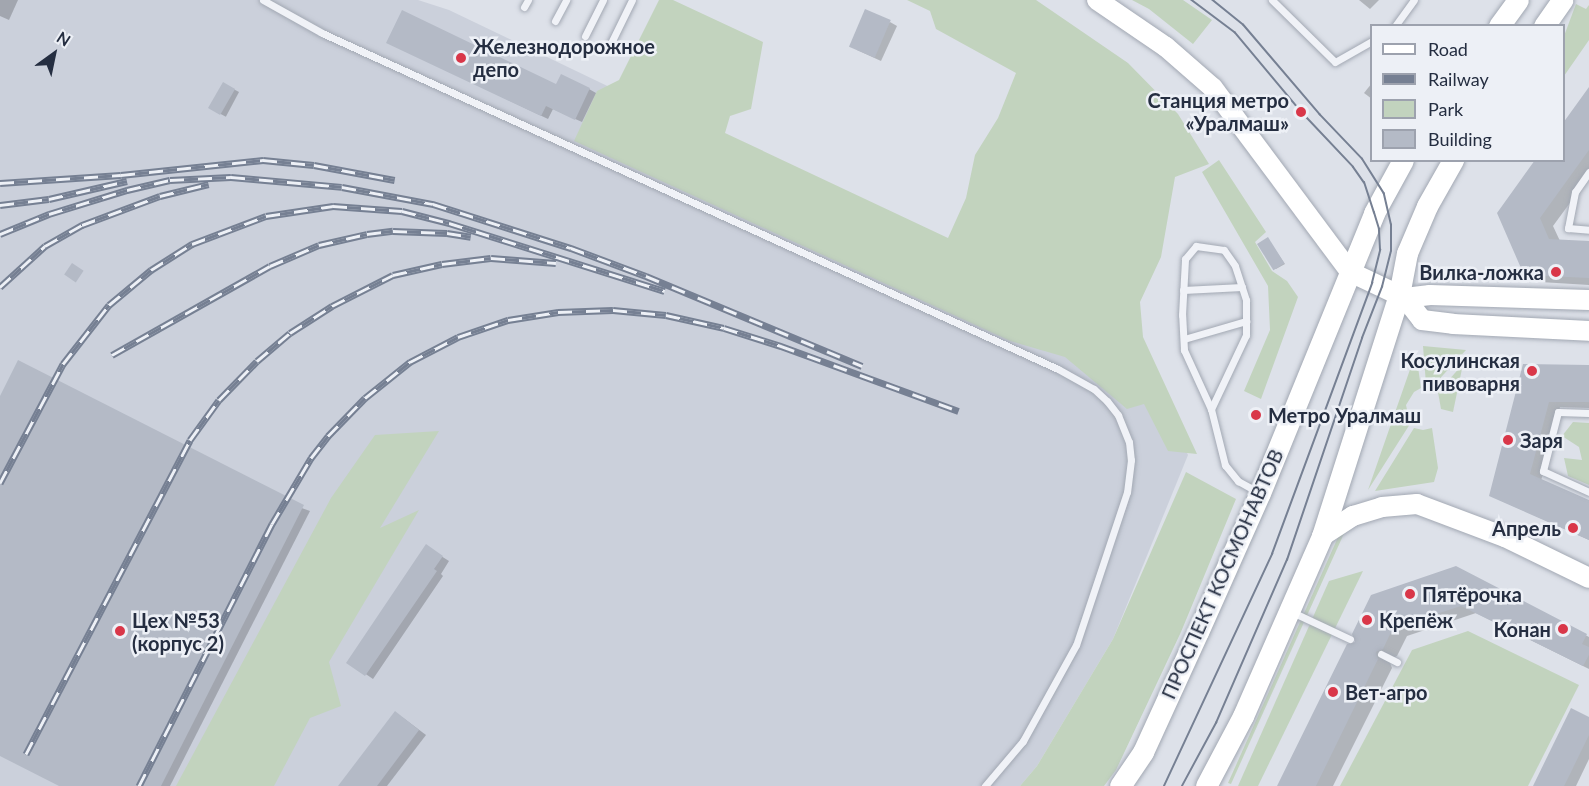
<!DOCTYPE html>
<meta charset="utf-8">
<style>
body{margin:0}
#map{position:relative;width:1589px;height:786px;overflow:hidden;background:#dde1e9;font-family:Lato,sans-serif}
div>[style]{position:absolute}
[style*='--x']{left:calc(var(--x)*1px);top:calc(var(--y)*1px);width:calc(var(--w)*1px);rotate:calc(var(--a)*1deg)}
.built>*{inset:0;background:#cbd0db}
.green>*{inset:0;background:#c2d3be}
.shadow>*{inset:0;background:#0003;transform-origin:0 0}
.building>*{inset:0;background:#b4bac6;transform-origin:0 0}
.roads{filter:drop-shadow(0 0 2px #a2a8b3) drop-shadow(0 0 2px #a2a8b3)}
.lane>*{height:7px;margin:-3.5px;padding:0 3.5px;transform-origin:3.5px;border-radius:3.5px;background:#f0f2f7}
.secondary>*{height:20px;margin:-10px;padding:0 10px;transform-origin:10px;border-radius:10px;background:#fff}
.primary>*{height:21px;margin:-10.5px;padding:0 10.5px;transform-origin:10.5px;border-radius:10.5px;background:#fff}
.tram>*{height:1.5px;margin:-0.75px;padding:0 0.75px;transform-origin:0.75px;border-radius:0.75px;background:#768093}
.rail>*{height:7px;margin-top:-3.5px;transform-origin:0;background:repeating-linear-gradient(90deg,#edf0f6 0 14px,#768093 0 28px);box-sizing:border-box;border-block:2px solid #768093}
.dots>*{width:16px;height:16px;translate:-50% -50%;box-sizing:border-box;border:3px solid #edf0f6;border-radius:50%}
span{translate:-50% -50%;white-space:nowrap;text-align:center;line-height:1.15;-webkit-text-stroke:5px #edf0f6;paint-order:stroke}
.poi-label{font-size:20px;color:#252e41;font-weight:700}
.left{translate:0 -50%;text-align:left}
.right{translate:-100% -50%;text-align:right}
.street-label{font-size:20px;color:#252e41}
.legend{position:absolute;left:1370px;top:24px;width:195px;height:138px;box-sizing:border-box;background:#edf0f6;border:2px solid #9da2ae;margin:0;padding:8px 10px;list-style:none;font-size:18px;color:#252e41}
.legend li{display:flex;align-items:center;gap:12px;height:30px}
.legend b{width:30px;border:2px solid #9da2ae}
.north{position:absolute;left:24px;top:24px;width:60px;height:60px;-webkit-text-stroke:4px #edf0f6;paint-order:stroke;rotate:33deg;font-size:16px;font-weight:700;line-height:24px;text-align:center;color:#252e41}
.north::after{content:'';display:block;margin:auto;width:21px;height:27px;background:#252e41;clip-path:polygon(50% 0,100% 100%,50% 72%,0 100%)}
</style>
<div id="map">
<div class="built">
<div style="clip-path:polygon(0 0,418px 0,449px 10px,1138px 341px,1188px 455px,1113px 639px,1037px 766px,1020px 786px,0 786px)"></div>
</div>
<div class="green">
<div style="clip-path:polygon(659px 0,673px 0,763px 42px,751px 109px,730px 116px,725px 133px,948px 238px,966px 198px,975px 155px,998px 118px,1016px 73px,936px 29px,930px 11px,907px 0,1036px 0,1128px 63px,1178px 114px,1209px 164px,1175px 177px,1161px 257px,1140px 302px,1143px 337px,1197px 454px,1168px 451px,1144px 404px,1127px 409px,1065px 357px,1010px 341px,574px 141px,597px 91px,619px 80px)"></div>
<div style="clip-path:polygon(1132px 0,1183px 0,1212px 20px,1193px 44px,1149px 9px)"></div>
<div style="clip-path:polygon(1576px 4px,1586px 9px,1589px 5px,1589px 40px,1564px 76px,1564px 36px)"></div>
<div style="clip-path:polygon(1219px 160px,1266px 232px,1255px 242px,1272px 271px,1287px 281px,1298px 297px,1261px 399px,1244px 391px,1270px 330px,1268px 286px,1202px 172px)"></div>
<div style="clip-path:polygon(1423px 346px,1466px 350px,1433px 386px,1426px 384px)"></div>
<div style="clip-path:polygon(1414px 358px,1417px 360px,1421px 388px,1414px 392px,1406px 405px,1410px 424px,1368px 490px)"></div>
<div style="clip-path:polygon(1463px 364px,1453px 412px,1441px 409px,1438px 392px)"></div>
<div style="clip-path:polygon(1573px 422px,1589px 423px,1589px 485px,1568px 476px,1564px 458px,1582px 460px,1579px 447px,1562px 436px)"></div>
<div style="clip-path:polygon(1414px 428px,1423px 430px,1432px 428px,1438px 468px,1434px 482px,1375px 491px)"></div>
<div style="clip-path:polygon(439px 431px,380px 528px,419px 510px,329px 662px,341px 706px,310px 718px,274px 786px,176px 786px,331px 498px,375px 435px)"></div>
<div style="clip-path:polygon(1186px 472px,1236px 499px,1181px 632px,1116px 770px,1104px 786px,1020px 786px,1037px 766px,1113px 639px)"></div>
<div style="clip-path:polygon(1346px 529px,1231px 784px,1228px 783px,1339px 535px)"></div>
<div style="clip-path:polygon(1363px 571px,1258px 786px,1238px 786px,1329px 581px)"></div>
<div style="clip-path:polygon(1468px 631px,1579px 685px,1528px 786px,1340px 786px,1412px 650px)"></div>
</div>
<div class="shadow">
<div style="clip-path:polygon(0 0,18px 0,9px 20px,0 16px)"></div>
<div style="clip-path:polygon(1359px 0,1379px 0,1370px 9px)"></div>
<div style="clip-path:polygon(890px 22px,897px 26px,881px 61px,857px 50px)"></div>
<div style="clip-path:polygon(395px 46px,557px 86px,589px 89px,596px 93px,582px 122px,553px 109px,548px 119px)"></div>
<div style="clip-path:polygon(1372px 83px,1372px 99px,1364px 93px)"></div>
<div style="left:224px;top:84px;width:17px;height:28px;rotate:28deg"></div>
<div style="clip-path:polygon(1589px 88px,1589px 177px,1553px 226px,1560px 241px,1589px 243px,1589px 285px,1540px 282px,1526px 274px,1499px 213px,1564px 160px)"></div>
<div style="clip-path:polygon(1268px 239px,1285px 264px,1276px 269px,1274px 268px)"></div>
<div style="clip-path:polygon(1524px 366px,1589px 367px,1589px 408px,1560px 407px,1541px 481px,1589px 502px,1589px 540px,1502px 501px)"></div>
<div style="clip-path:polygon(0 399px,310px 511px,170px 786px,62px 786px,0 755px)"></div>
<div style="clip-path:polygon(433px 551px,449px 561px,441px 574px,443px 576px,373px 679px,348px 662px)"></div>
<div style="clip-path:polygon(1456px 568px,1589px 637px,1589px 669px,1476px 613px,1407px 636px,1397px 656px,1389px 660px,1392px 668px,1333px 786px,1279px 786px,1357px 643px)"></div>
<div style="clip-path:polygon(402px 717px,426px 735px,387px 786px,339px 786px)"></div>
<div style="clip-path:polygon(1589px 719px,1589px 759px,1576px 786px,1535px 786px)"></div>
</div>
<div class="building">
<div style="left:865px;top:9px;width:28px;height:41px;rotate:23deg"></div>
<div style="clip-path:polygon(402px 10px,556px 84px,561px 74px,590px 88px,575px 120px,546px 106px,541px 116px,386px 43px)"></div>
<div style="left:223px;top:82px;width:14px;height:30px;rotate:30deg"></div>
<div style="clip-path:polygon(1589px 87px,1589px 150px,1540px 218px,1549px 239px,1589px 241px,1589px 278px,1524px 275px,1497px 213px,1535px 160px,1563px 160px,1563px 123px)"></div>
<div style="left:1268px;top:237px;width:31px;height:13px;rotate:58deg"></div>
<div style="left:72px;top:263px;width:14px;height:14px;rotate:34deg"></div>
<div style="clip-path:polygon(18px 360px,304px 505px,161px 786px,59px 786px,0 756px,0 396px)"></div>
<div style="clip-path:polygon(1523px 364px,1589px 365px,1589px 402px,1549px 402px,1530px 474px,1589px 500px,1589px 540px,1489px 496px)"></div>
<div style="clip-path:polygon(426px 544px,443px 556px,434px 569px,437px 571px,365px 676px,346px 663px)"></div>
<div style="clip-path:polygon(1456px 566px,1587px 634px,1582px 644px,1589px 647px,1589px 655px,1583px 666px,1461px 606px,1393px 628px,1383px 649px,1376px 652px,1378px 659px,1316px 786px,1277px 786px,1347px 644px,1355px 642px,1352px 634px,1371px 595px)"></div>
<div style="clip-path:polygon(1571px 708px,1589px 717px,1589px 735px,1570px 774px,1564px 786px,1533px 786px)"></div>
<div style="clip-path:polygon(395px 711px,419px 730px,377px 786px,338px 786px)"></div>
</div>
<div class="roads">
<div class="lane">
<div style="--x:263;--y:0;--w:68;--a:29.2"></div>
<div style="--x:322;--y:33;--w:809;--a:24.54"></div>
<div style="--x:1058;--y:369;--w:41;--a:29.1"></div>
<div style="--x:1094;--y:389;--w:18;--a:43"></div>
<div style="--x:1107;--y:401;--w:18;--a:52"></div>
<div style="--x:1118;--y:415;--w:29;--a:68"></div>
<div style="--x:1129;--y:442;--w:18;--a:84"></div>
<div style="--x:1131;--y:460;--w:32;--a:97"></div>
<div style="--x:1127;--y:492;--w:161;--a:108.4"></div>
<div style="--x:1076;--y:645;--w:110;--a:118.9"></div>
<div style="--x:1023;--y:741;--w:59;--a:130.2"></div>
<div style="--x:1272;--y:0;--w:88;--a:44.5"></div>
<div style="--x:1335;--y:62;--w:43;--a:-29.6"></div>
<div style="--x:524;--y:7;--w:8;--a:-60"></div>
<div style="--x:555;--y:21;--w:24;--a:-62"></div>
<div style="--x:1395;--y:26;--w:32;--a:-54"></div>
<div style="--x:585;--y:36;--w:40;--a:-63.4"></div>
<div style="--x:609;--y:47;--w:52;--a:-63.9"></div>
<div style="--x:1589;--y:172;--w:24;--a:125"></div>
<div style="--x:1575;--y:192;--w:37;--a:101"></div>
<div style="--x:1568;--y:228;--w:21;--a:5"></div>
<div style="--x:1183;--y:290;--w:59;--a:-2.9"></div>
<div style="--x:1184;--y:339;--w:65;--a:-16.2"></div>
<div style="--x:1211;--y:409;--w:65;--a:-114.6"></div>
<div style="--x:1184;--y:350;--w:35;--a:-93"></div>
<div style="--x:1182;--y:315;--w:56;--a:-86.9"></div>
<div style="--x:1185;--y:259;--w:17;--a:-50"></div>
<div style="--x:1196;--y:246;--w:28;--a:8"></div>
<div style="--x:1224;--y:250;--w:19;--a:55"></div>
<div style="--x:1235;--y:266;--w:36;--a:72"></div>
<div style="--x:1246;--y:300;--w:35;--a:90"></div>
<div style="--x:1246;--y:335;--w:82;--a:115.3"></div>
<div style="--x:1211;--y:409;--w:58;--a:76"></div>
<div style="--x:1225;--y:465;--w:21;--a:51"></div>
<div style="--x:1238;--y:481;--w:23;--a:29"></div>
<div style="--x:1589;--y:413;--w:31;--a:-178"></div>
<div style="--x:1558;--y:412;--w:61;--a:104.3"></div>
<div style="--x:1543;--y:471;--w:51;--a:24.5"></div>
<div style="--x:1292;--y:612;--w:64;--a:25"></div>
<div style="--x:1381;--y:654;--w:18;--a:27"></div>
</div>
<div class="secondary">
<div style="--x:1097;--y:0;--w:83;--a:34.3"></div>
<div style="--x:1166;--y:47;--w:62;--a:41.1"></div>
<div style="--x:1213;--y:88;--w:229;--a:53.3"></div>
<div style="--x:1350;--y:272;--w:61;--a:25.3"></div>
<div style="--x:1405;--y:298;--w:28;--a:52"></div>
<div style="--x:1422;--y:320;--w:31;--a:7"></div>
<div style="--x:1453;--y:324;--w:136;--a:2.9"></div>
<div style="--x:1405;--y:298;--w:25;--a:-7"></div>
<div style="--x:1430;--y:295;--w:159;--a:1.8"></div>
<div style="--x:1322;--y:536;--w:37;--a:-33"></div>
<div style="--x:1353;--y:516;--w:30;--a:-17"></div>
<div style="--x:1382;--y:507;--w:35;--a:-5"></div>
<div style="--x:1417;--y:504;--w:94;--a:20.6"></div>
<div style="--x:1505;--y:537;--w:93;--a:26"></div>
</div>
<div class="primary">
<div style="--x:1499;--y:26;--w:32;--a:-54"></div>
<div style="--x:1544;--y:26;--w:32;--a:-55"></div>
<div style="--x:1120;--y:786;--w:41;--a:-55.9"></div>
<div style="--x:1143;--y:752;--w:132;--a:-65.4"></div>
<div style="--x:1198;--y:632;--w:152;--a:-66"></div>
<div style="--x:1260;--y:493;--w:302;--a:-67.8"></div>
<div style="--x:1374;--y:213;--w:60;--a:-61.3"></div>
<div style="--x:1206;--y:786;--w:79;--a:-62.1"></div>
<div style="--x:1243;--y:716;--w:197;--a:-66.3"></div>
<div style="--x:1322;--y:536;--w:253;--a:-72.3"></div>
<div style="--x:1399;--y:295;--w:43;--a:-79.2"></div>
<div style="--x:1407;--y:253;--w:51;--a:-66.9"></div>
<div style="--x:1427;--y:206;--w:53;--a:-60.5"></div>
</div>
</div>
<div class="tram">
<div style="--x:1164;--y:786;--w:256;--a:-65"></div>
<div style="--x:1272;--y:554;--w:289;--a:-69.7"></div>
<div style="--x:1372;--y:283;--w:34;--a:-76"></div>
<div style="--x:1380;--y:250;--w:21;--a:-93"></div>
<div style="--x:1379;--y:229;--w:17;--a:-107"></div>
<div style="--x:1374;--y:213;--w:32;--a:-108"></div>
<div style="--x:1364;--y:183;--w:19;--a:-125"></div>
<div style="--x:1353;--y:167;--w:76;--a:-133.4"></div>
<div style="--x:1301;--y:112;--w:103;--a:-129.9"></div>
<div style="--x:1235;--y:33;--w:55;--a:-143.1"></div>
<div style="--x:1182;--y:786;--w:72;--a:-61.6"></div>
<div style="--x:1216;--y:723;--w:178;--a:-66.5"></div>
<div style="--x:1287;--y:560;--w:234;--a:-71.3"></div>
<div style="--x:1362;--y:338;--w:55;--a:-68.6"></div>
<div style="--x:1382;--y:287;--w:37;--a:-76"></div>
<div style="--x:1391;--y:251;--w:26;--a:-90"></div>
<div style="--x:1391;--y:225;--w:32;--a:-103"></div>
<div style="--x:1384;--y:194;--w:41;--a:-122.2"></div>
<div style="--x:1362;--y:159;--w:61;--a:-133.7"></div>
<div style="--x:1320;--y:115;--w:118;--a:-130.5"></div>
<div style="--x:1243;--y:25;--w:40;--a:-141"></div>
</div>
<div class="rail">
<div style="--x:0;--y:183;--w:121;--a:-3.8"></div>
<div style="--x:121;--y:175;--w:143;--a:-6"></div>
<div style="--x:263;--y:160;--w:51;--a:5.6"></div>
<div style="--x:314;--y:165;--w:82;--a:10.5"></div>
<div style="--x:0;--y:205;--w:49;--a:-7"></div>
<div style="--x:49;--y:199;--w:80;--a:-13"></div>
<div style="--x:0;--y:234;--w:53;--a:-22.2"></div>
<div style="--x:49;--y:214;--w:82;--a:-17.1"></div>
<div style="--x:127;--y:190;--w:44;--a:-13.1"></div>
<div style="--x:170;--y:180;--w:61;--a:-2.8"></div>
<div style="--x:231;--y:177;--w:111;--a:5.1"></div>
<div style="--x:342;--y:187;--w:93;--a:10.6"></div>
<div style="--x:433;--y:204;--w:145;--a:17.7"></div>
<div style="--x:571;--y:248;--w:80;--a:20.5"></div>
<div style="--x:646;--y:276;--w:234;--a:22.6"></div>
<div style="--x:0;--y:287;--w:61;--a:-42.3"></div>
<div style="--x:45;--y:246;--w:43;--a:-29.6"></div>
<div style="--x:82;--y:225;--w:83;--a:-20.4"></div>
<div style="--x:160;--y:196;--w:50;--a:-13.8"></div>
<div style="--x:112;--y:355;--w:181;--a:-29.4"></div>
<div style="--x:270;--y:266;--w:53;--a:-23.2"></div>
<div style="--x:319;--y:245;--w:49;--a:-12.9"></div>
<div style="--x:367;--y:234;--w:26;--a:-7"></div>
<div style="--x:393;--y:231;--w:54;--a:2.1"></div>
<div style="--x:447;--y:233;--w:24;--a:9"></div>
<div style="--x:0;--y:483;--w:135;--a:-62.1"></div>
<div style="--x:63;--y:364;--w:75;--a:-52.1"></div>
<div style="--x:109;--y:305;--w:55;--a:-39.8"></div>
<div style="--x:151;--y:270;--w:49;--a:-32.4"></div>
<div style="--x:192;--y:244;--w:79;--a:-20.7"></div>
<div style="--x:266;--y:216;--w:68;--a:-8.5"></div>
<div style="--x:333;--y:206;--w:69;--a:4.1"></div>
<div style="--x:402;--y:211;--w:49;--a:14.3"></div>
<div style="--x:449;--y:223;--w:226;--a:17.5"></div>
<div style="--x:26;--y:754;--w:354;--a:-62.4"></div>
<div style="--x:190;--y:440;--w:49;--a:-54.1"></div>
<div style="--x:219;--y:400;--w:54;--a:-45.7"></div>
<div style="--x:257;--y:361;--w:43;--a:-40.3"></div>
<div style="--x:290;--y:333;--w:50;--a:-32.7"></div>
<div style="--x:332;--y:306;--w:68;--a:-26.9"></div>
<div style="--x:393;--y:275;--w:50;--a:-12.7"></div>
<div style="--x:442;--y:264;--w:49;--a:-7"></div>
<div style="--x:491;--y:258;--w:65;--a:4.4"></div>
<div style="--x:139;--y:786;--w:294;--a:-63.1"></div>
<div style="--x:272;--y:524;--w:77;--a:-59.4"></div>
<div style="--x:311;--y:458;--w:28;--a:-52"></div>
<div style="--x:328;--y:436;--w:53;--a:-45.8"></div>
<div style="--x:365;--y:398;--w:58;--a:-38.7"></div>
<div style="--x:410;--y:362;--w:54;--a:-27.5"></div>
<div style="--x:458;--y:337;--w:53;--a:-18.8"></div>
<div style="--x:508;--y:320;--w:51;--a:-9.1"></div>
<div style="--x:558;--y:312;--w:55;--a:-2.1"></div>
<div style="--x:613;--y:310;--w:53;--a:5.4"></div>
<div style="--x:666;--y:315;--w:59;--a:12.6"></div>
<div style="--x:724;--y:328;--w:60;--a:17.5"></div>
<div style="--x:781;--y:346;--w:189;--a:20.1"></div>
</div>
<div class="dots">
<div style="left:461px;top:58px;background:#d93749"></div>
<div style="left:1301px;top:112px;background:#d93749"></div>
<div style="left:1556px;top:272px;background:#d93749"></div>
<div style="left:1532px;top:371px;background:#d93749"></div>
<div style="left:1256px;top:415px;background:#d93749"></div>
<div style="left:1508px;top:440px;background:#d93749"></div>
<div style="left:1573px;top:528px;background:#d93749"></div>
<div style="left:1410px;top:594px;background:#d93749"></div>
<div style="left:1367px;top:620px;background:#d93749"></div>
<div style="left:1563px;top:629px;background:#d93749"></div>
<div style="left:120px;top:631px;background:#d93749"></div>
<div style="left:1333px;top:692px;background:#d93749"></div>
</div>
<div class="poi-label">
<span class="left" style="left:473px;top:58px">Железнодорожное<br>депо</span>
<span class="right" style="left:1289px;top:112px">Станция метро<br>«Уралмаш»</span>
<span class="right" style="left:1544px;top:272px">Вилка-ложка</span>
<span class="right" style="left:1520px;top:372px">Косулинская<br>пивоварня</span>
<span class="left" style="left:1268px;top:415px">Метро Уралмаш</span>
<span class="left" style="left:1520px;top:440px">Заря</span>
<span class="right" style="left:1561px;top:528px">Апрель</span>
<span class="left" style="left:1422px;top:594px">Пятёрочка</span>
<span class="left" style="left:132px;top:632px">Цех №53<br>(корпус 2)</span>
<span class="left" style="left:1379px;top:620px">Крепёж</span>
<span class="right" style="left:1551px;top:629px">Конан</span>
<span class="left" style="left:1345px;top:692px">Вет-агро</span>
</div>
<div class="street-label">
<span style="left:1222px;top:574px;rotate:-66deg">ПРОСПЕКТ КОСМОНАВТОВ</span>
</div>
<ul class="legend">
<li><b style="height:8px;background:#fff"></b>Road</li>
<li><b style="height:8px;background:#768093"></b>Railway</li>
<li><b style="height:16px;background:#c2d3be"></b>Park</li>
<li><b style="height:16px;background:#b4bac6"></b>Building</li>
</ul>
<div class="north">N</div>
</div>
